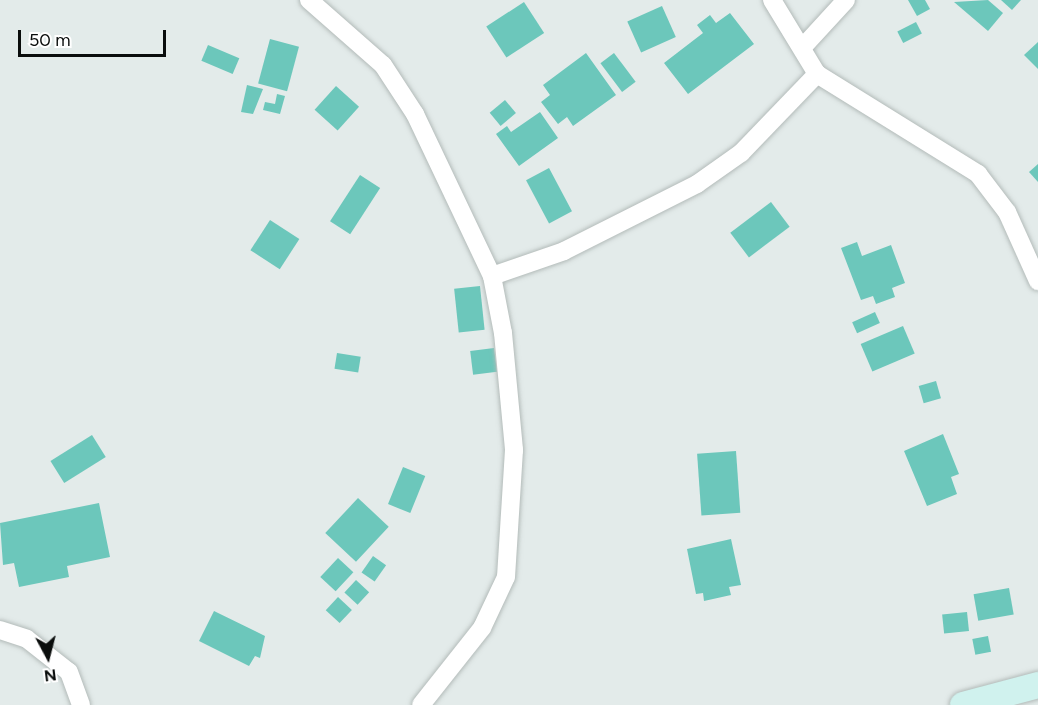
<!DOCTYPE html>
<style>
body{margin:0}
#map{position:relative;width:1038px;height:705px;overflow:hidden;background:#e3ebea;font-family:Figtree,sans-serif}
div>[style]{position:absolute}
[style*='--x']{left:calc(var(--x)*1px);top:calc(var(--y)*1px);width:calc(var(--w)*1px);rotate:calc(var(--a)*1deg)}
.building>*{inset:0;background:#6cc7bb;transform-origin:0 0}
.roads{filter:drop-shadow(0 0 2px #b3bbb9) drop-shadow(0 0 2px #b3bbb9)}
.street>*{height:18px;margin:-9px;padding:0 9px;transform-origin:9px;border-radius:9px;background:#fff}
.secondary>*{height:26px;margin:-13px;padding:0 13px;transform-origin:13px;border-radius:13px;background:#d0f2ee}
span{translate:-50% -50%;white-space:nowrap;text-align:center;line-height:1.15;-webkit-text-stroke:5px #fff;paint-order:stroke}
.north{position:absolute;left:18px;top:627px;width:60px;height:60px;-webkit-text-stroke:4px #fff;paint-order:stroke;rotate:173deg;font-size:16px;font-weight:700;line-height:24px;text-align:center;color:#0a0d0c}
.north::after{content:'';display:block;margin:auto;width:21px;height:27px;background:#0a0d0c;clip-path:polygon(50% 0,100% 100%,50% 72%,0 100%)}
.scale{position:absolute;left:18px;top:30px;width:148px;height:27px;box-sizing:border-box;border:3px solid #0a0d0c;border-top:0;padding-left:8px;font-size:18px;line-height:21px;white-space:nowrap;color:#0a0d0c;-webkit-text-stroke:4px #fff;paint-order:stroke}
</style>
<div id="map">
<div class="building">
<div style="clip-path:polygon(908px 0,925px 0,930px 9px,917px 16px)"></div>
<div style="clip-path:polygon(988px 0,1003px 13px,988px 31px,954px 2px)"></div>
<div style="clip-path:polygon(1001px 0,1021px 0,1012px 10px)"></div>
<div style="left:524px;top:2px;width:37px;height:45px;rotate:57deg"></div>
<div style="left:662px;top:6px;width:34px;height:38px;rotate:66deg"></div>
<div style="clip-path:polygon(730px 13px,754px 44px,688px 94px,664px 63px,703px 33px,697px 25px,710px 15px,716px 23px)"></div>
<div style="left:916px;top:22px;width:13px;height:21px;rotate:63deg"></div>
<div style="left:270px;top:39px;width:30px;height:46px;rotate:15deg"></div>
<div style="clip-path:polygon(1038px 42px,1038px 69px,1024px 55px)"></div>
<div style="left:208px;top:45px;width:34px;height:17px;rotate:23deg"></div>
<div style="clip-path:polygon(586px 53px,616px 95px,573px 126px,567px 117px,558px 124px,541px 102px,550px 95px,543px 85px)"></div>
<div style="left:614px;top:53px;width:36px;height:17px;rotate:53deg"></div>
<div style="clip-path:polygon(247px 85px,263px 89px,253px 114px,241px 112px)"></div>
<div style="left:336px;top:86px;width:31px;height:32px;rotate:42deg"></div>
<div style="clip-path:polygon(277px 94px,285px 96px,280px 114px,263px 110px,265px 102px,275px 104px)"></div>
<div style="left:505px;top:100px;width:17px;height:20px;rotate:50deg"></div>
<div style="clip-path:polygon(540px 112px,558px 138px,519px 166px,496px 134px,507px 126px,511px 132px)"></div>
<div style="clip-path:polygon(1038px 164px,1038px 182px,1029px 172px)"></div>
<div style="left:549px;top:168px;width:49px;height:26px;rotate:62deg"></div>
<div style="left:360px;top:175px;width:24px;height:55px;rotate:33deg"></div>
<div style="left:771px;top:202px;width:31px;height:51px;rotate:53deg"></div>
<div style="left:270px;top:220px;width:35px;height:36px;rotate:33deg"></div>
<div style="clip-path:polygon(857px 242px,862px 256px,891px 245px,905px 283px,892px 288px,895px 297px,876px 304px,873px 296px,861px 300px,841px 248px)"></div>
<div style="left:480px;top:286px;width:44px;height:26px;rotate:84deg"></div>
<div style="left:875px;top:312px;width:12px;height:25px;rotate:66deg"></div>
<div style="left:903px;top:326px;width:30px;height:46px;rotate:67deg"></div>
<div style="left:494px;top:348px;width:24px;height:24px;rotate:83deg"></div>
<div style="left:337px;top:353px;width:24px;height:16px;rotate:9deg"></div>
<div style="left:936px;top:381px;width:18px;height:18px;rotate:74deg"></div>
<div style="clip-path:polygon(943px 434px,959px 474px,951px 477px,957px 494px,927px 506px,904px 451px)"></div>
<div style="left:92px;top:435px;width:26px;height:49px;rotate:58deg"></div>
<div style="left:736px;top:451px;width:62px;height:39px;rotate:86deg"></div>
<div style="left:403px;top:467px;width:24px;height:40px;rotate:22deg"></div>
<div style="left:358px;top:498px;width:42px;height:48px;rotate:43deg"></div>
<div style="clip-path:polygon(99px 503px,110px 557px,67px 566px,69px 577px,19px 587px,14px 563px,3px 565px,0 523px)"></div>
<div style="clip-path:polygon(731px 539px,741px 585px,729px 587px,731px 595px,704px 601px,703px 593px,696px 594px,687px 549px)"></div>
<div style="left:373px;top:556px;width:16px;height:20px;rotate:35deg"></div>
<div style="left:338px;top:558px;width:21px;height:26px;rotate:43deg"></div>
<div style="left:356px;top:580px;width:18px;height:17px;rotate:43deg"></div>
<div style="left:1009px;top:588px;width:27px;height:36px;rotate:80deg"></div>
<div style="left:338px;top:597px;width:19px;height:18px;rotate:43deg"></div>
<div style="clip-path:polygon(214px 611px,265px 636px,260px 658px,255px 656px,249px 666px,199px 641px)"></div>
<div style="left:967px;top:612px;width:19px;height:25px;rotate:84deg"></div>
<div style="left:988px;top:636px;width:16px;height:16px;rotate:79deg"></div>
</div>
<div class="roads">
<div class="street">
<div style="--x:309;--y:0;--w:98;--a:41.3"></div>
<div style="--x:383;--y:65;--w:59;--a:56.9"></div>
<div style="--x:415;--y:114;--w:179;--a:64.6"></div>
<div style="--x:492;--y:276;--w:58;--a:79.1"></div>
<div style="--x:503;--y:333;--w:118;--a:84.6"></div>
<div style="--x:514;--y:450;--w:127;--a:93.6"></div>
<div style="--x:506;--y:577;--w:56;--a:115.2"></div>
<div style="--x:482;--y:628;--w:98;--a:128.4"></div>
<div style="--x:772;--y:0;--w:87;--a:58.7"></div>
<div style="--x:817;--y:74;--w:190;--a:31.8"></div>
<div style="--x:978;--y:174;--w:48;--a:52.7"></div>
<div style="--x:1007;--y:212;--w:76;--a:65.8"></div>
<div style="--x:802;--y:48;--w:65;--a:-47.5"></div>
<div style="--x:492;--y:276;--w:76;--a:-19.1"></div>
<div style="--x:564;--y:251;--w:149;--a:-26.7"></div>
<div style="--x:697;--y:184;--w:54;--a:-35.2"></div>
<div style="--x:741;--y:153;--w:110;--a:-46.1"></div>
<div style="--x:0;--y:630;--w:28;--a:18"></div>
<div style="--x:27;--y:639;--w:53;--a:38.2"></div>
<div style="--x:69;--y:672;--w:35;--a:70"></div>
</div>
<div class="secondary">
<div style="--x:963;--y:705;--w:78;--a:-14.9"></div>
</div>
</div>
<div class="north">N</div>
<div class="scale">50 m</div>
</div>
